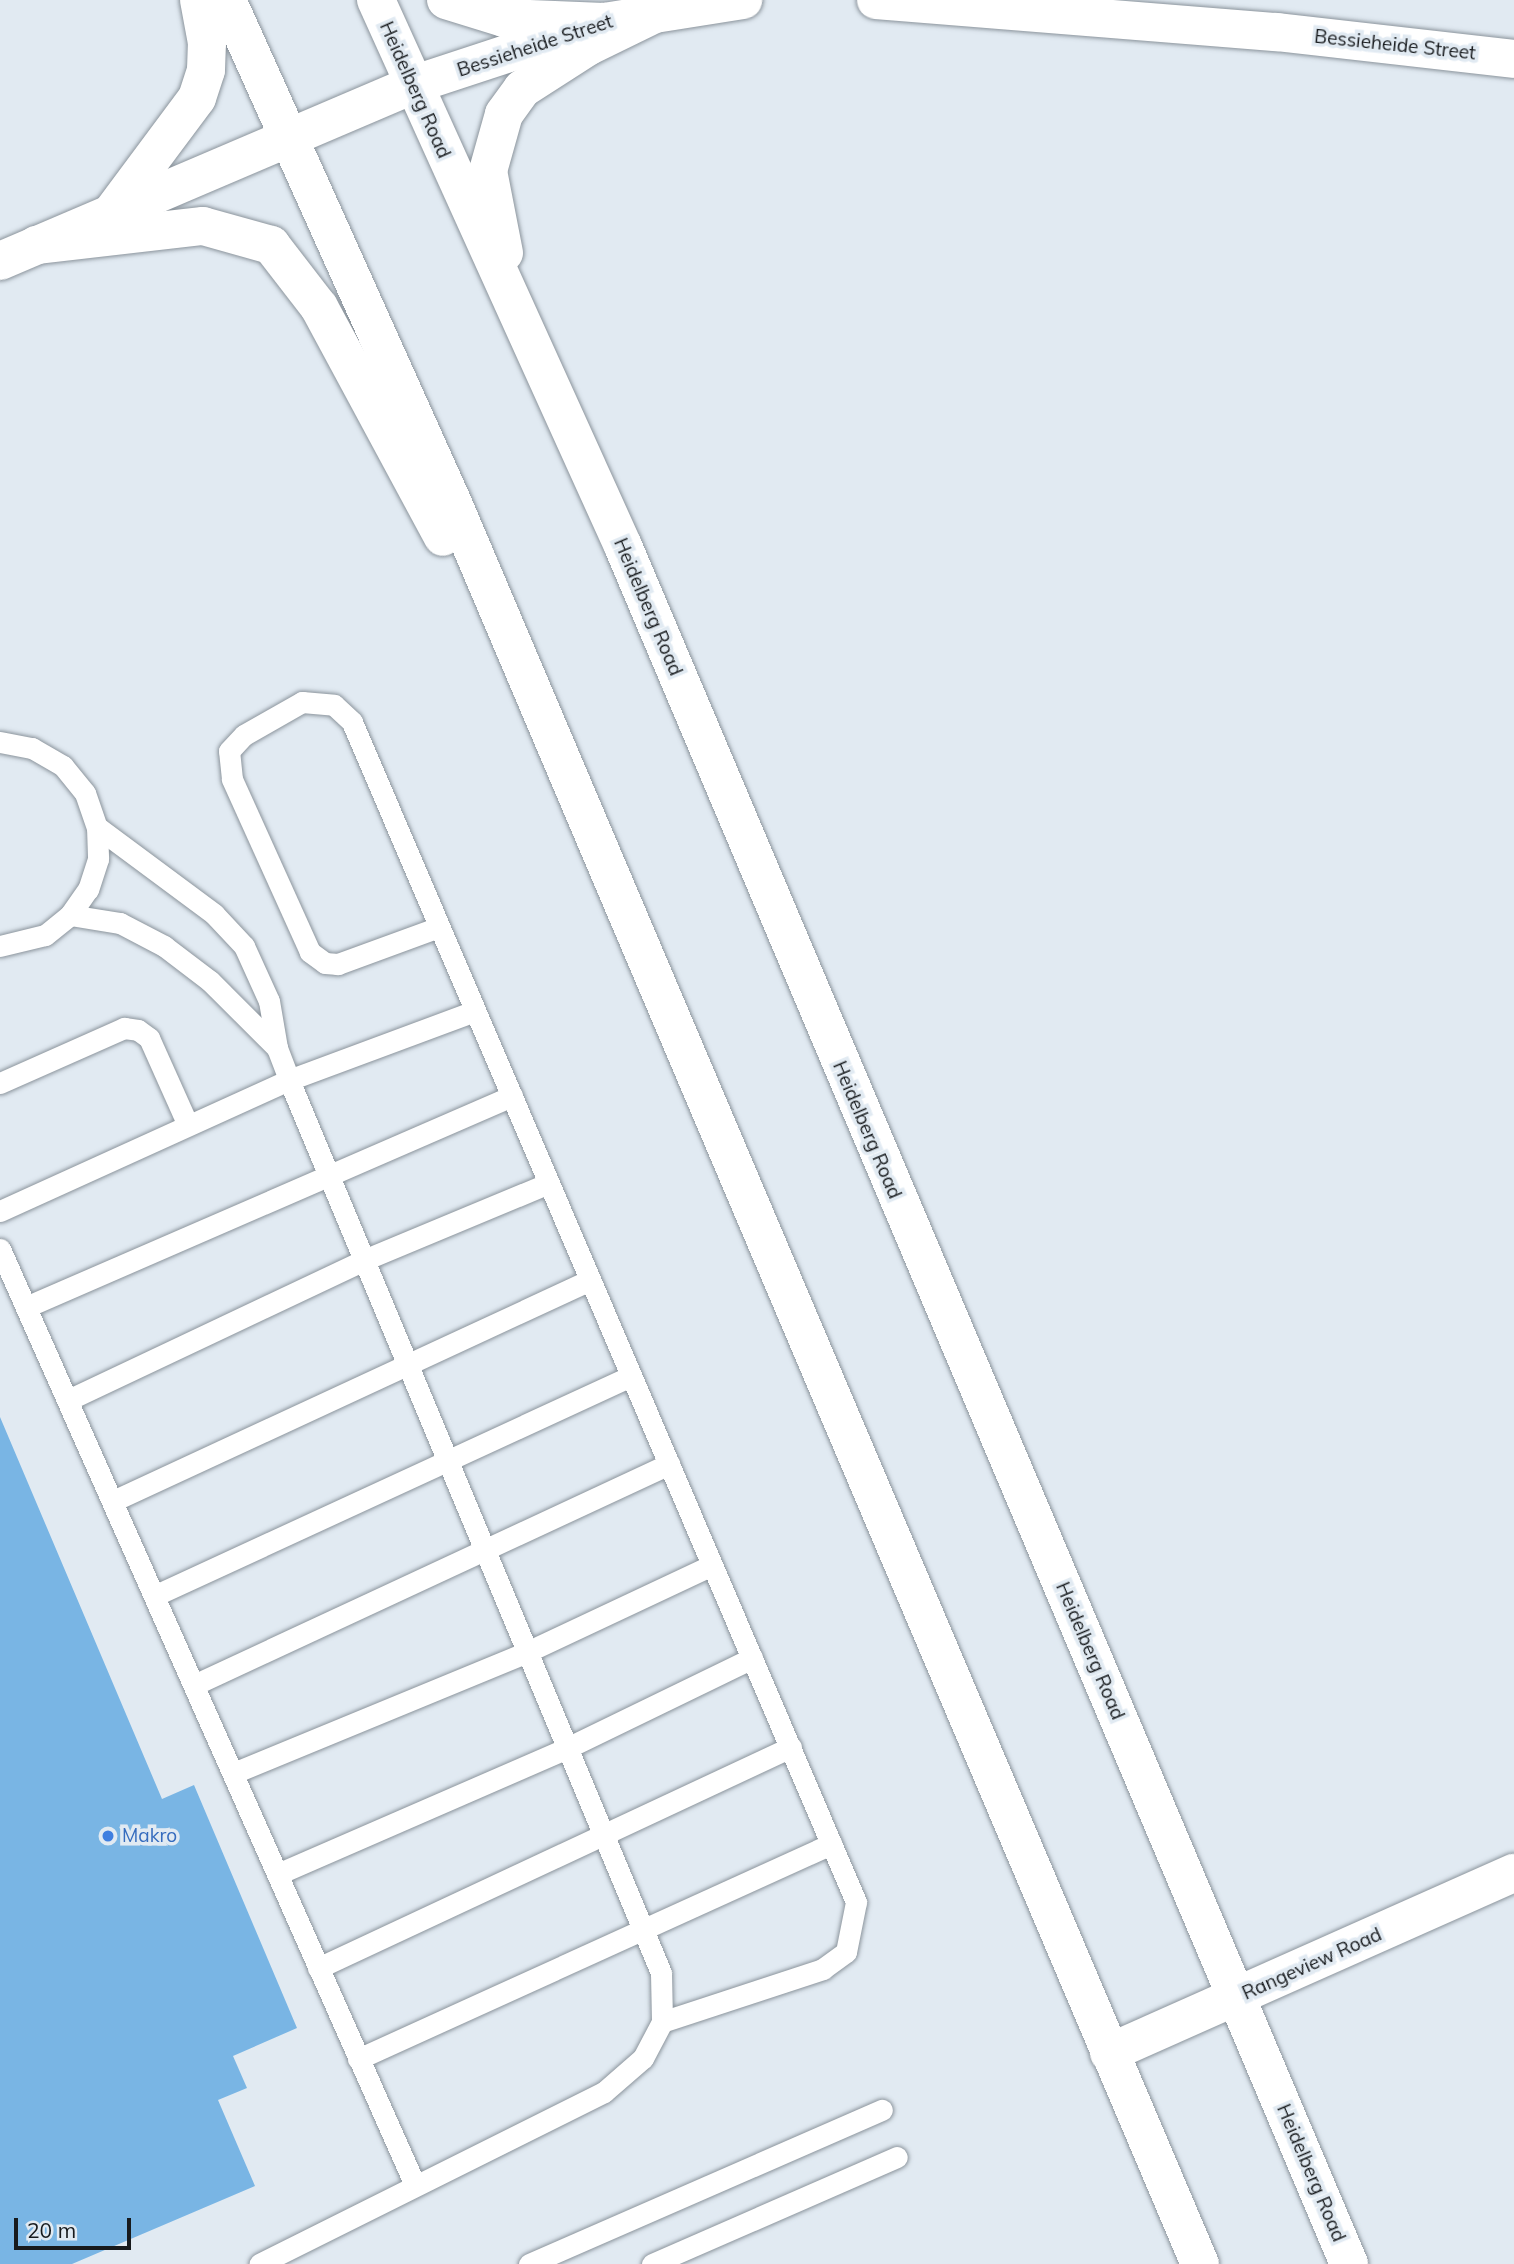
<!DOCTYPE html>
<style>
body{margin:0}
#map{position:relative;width:1514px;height:2264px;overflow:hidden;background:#e1eaf2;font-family:Mulish,sans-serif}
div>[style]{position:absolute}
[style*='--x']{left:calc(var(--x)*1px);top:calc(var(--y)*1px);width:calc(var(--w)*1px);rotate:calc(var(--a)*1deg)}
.building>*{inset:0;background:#79b5e4}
.roads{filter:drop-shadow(0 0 2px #8b949c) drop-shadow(0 0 2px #8b949c)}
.lane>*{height:21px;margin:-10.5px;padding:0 10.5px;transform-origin:10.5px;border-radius:10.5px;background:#fff}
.street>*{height:38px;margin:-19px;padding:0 19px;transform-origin:19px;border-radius:19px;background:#fff}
.primary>*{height:38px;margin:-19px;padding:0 19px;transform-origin:19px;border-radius:19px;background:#fff}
.dots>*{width:19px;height:19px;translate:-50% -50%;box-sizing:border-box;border:4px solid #e1eaf2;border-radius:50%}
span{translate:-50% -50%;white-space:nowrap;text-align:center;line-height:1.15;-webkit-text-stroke:7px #e1eaf2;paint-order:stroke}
.street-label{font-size:19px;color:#171a1d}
.shop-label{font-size:19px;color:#366cbe}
.left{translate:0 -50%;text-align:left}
.scale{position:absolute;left:14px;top:2218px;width:117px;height:32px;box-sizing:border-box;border:4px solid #171a1d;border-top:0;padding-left:9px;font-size:21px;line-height:24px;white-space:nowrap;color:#171a1d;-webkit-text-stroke:5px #e1eaf2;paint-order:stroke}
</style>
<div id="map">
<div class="building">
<div style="clip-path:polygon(0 1417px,162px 1799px,194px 1785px,297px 2028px,233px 2056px,247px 2088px,218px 2100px,255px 2186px,72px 2264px,0 2264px)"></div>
</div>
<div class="roads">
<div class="lane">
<div style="--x:0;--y:742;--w:33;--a:11"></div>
<div style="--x:32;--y:748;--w:36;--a:30"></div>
<div style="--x:63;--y:766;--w:35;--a:51"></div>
<div style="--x:85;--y:793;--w:36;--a:71"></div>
<div style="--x:97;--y:827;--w:32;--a:88"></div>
<div style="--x:98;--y:859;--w:32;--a:108"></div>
<div style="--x:88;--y:889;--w:32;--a:125"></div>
<div style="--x:70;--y:915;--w:32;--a:141"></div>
<div style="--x:45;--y:935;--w:46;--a:166.3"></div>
<div style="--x:97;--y:827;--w:146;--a:36.6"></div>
<div style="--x:214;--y:914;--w:44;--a:46.8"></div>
<div style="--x:244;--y:946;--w:60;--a:65.6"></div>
<div style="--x:269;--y:1001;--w:48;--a:80.3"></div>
<div style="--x:277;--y:1048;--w:34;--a:69"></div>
<div style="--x:289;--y:1080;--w:967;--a:67.38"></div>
<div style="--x:661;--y:1973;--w:49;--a:88.8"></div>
<div style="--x:662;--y:2022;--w:41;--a:117.8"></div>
<div style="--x:643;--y:2058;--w:52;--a:138.9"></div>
<div style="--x:604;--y:2092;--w:385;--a:153.5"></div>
<div style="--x:70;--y:915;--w:51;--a:9.1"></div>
<div style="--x:120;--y:923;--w:50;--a:27.6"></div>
<div style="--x:164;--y:946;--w:58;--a:37.3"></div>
<div style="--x:210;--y:981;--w:95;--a:45"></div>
<div style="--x:439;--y:927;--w:108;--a:159.9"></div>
<div style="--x:338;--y:964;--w:13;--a:-176"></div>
<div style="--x:325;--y:963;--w:19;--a:-144"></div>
<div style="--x:310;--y:952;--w:190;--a:-114.3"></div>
<div style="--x:232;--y:779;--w:28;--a:-96"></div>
<div style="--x:229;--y:751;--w:22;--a:-47"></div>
<div style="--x:244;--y:735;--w:67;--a:-29.6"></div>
<div style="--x:302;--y:702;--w:32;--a:5"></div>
<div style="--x:334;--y:705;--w:25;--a:43"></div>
<div style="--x:352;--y:722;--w:1283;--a:66.87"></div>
<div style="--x:856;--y:1902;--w:51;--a:101.3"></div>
<div style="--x:846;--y:1952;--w:29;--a:144"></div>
<div style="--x:823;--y:1969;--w:169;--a:161.8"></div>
<div style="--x:0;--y:1083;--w:136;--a:-23.9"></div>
<div style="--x:124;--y:1028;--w:14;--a:8"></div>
<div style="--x:138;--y:1030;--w:14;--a:36"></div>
<div style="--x:149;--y:1038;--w:93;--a:65.9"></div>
<div style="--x:0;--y:1211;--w:317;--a:-24.4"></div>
<div style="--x:289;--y:1080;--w:198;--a:-20.4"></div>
<div style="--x:0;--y:1249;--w:1024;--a:66.09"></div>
<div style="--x:26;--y:1307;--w:530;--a:-23.47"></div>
<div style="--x:68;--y:1400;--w:327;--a:-25.3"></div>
<div style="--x:364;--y:1260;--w:200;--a:-22.6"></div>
<div style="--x:113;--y:1501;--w:526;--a:-24.86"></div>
<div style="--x:156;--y:1595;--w:523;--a:-24.75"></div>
<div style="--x:196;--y:1684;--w:522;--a:-24.94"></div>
<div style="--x:236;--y:1772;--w:315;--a:-22.4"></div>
<div style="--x:527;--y:1652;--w:204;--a:-25.2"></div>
<div style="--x:280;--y:1873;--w:313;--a:-23.5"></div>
<div style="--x:567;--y:1748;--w:206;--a:-25.9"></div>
<div style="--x:318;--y:1968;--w:522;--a:-25.04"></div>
<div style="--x:358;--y:2059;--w:520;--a:-24.44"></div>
<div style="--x:529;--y:2264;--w:385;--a:-23.6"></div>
<div style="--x:652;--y:2264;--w:267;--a:-23.6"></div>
</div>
<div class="street">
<div style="--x:876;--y:0;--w:402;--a:4.6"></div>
<div style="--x:1277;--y:32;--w:239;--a:6.5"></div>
<div style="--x:0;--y:261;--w:448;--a:-23.1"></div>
<div style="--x:412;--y:85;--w:202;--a:-18.2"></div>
<div style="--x:604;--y:22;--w:141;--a:-9"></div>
<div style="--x:1109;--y:2053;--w:443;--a:-24"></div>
</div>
<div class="primary">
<div style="--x:227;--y:0;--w:549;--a:65.82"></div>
<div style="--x:452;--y:501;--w:1915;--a:67.01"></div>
<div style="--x:376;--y:0;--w:599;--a:65.66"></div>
<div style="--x:623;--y:546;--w:1865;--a:67.09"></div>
<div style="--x:446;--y:0;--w:61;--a:17.2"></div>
<div style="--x:504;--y:18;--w:100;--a:2.3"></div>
<div style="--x:112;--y:212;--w:142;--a:-53.3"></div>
<div style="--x:197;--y:98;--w:29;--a:-72"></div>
<div style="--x:206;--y:70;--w:27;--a:-88"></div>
<div style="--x:207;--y:43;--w:44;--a:-100.5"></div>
<div style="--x:36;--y:245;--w:168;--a:-6.5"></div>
<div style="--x:203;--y:226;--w:71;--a:15.6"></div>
<div style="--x:271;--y:245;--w:78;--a:52.3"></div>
<div style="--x:319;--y:307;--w:261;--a:61.7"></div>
<div style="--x:504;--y:253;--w:84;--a:-101"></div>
<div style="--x:488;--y:171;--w:59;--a:-74.3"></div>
<div style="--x:504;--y:114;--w:31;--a:-54"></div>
<div style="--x:522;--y:89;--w:80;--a:-32.7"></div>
<div style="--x:589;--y:46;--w:85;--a:-26"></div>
</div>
</div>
<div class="dots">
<div style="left:108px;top:1836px;background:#3f7fe0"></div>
</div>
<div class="street-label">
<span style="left:1395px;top:45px;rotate:6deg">Bessieheide Street</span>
<span style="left:535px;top:46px;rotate:-18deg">Bessieheide Street</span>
<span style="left:415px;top:90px;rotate:66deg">Heidelberg Road</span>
<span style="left:648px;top:607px;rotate:67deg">Heidelberg Road</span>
<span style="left:867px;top:1130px;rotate:67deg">Heidelberg Road</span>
<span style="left:1090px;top:1651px;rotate:67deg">Heidelberg Road</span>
<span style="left:1312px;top:1964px;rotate:-24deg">Rangeview Road</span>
<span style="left:1311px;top:2173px;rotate:67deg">Heidelberg Road</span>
</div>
<div class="shop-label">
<span class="left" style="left:122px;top:1836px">Makro</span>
</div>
<div class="scale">20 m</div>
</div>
